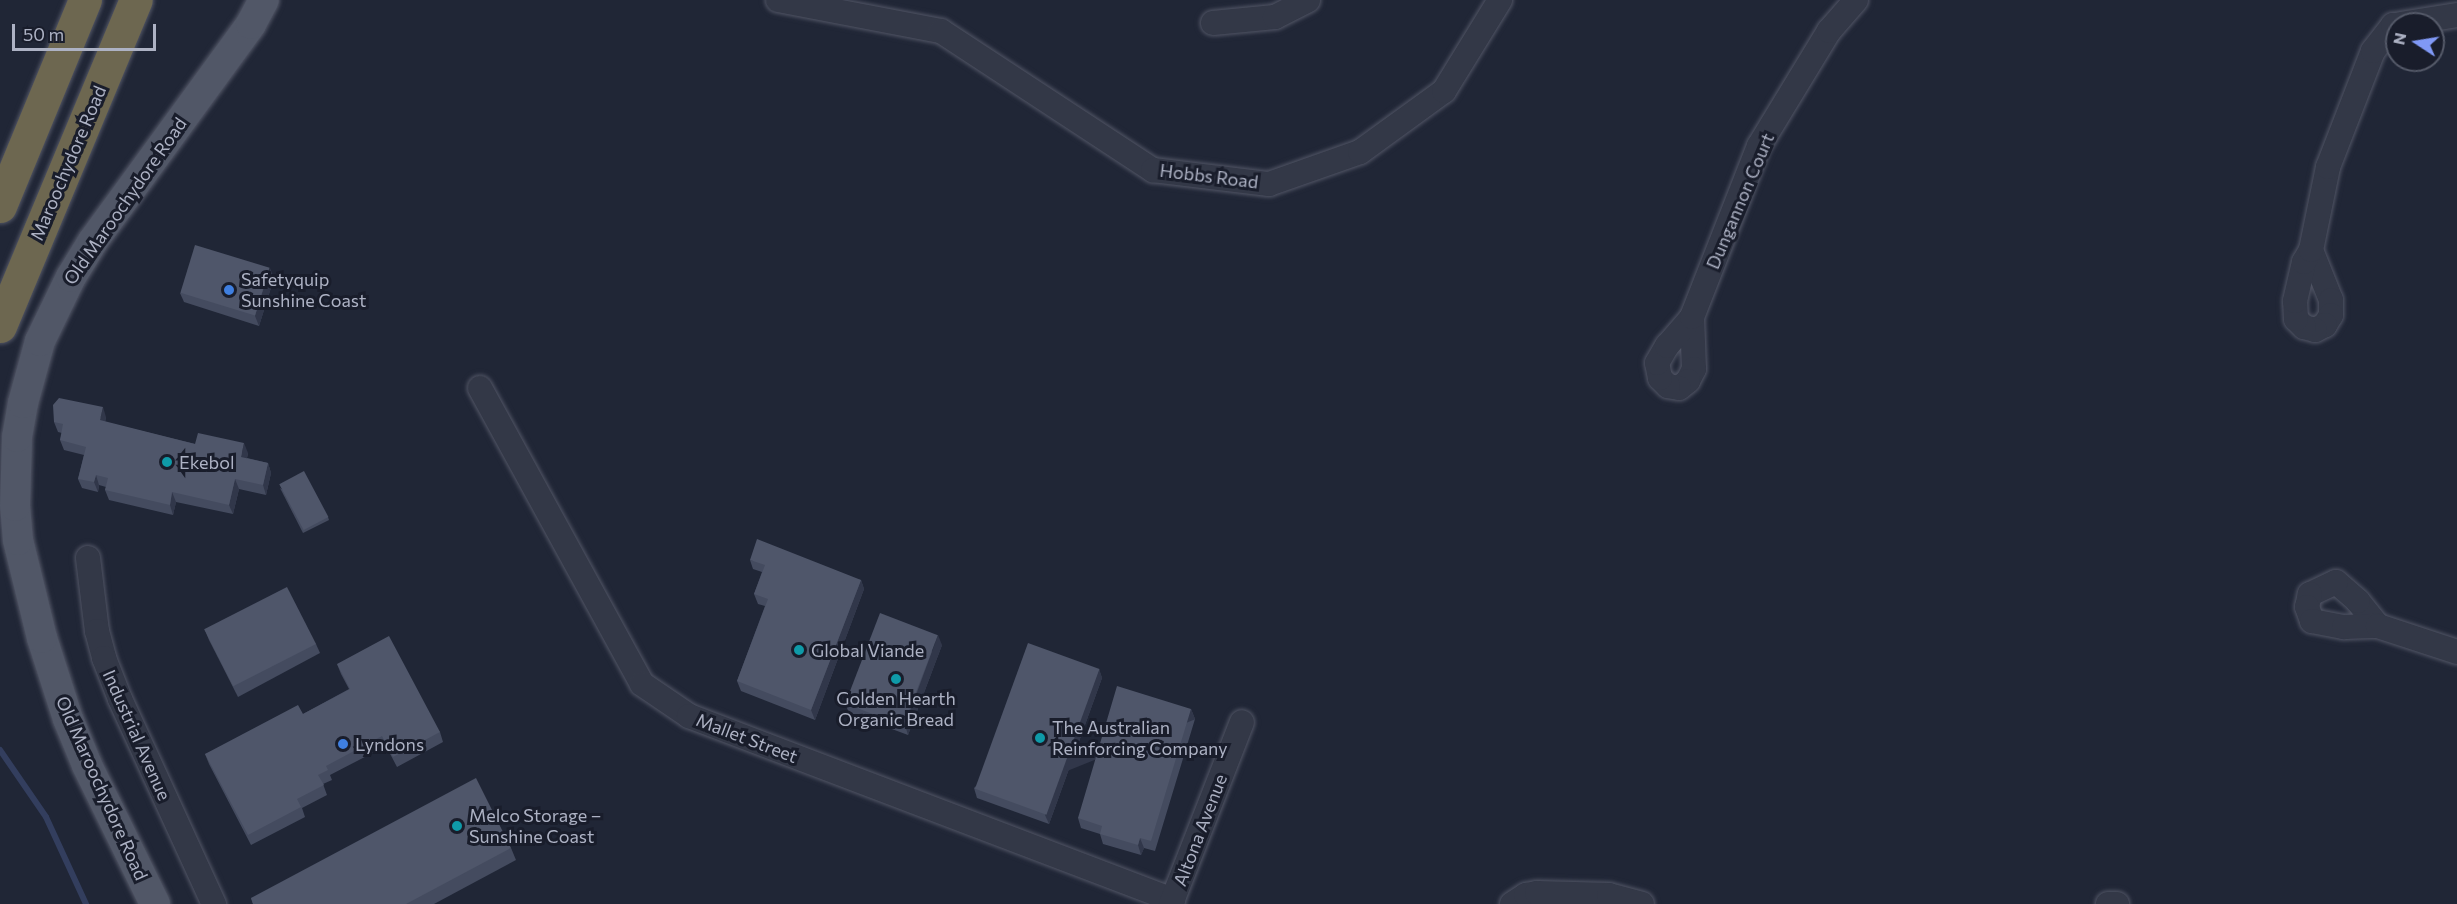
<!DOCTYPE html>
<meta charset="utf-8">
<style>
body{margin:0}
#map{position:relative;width:2457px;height:904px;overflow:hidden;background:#202636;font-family:Commissioner,sans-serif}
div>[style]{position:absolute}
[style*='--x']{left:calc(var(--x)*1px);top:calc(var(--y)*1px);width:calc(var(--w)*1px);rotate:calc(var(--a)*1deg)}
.stream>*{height:6px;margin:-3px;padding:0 3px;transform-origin:3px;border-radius:3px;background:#333e5e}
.roads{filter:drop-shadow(0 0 2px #515565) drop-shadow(0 0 2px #515565)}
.minor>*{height:24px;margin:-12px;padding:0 12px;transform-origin:12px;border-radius:12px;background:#333847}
.major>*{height:30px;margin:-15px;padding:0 15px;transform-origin:15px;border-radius:15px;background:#515767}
.highway>*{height:33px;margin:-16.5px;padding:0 16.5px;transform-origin:16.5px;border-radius:16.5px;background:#6d6750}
.wall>*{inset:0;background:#444b5f}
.shaded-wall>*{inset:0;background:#31374a;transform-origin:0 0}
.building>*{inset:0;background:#4f566a;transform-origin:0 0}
.dots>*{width:16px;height:16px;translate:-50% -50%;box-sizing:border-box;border:3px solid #191d2b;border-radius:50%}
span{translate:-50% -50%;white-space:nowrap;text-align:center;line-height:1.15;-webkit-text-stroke:6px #191d2b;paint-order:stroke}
.street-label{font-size:18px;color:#adb2c4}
.poi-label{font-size:18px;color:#adb2c4}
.left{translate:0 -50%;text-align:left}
.north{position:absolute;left:2385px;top:12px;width:60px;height:60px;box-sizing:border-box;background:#191d2b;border:2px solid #545968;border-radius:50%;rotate:282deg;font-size:16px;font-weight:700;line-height:24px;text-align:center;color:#adb2c4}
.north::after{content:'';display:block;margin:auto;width:21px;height:27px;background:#8099f6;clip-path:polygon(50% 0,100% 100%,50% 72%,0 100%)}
.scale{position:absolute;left:12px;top:24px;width:144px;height:27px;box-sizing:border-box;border:3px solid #adb2c4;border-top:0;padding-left:8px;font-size:18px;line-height:21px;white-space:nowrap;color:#adb2c4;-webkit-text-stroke:4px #191d2b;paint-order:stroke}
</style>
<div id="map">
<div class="stream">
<div style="--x:0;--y:750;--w:81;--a:55.5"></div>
<div style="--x:46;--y:817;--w:96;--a:65.3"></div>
</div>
<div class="roads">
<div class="minor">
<div style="--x:778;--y:0;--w:166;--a:10.8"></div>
<div style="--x:941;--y:31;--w:254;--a:33.3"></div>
<div style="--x:1153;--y:170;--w:117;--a:6.9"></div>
<div style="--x:1269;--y:184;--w:96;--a:-19.4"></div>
<div style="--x:1360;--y:152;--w:104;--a:-36"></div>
<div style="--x:1444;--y:91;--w:107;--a:-58.4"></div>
<div style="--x:1213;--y:23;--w:62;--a:-5.5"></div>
<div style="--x:1275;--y:17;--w:37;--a:-27"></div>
<div style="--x:2401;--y:24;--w:57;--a:-9.1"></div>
<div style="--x:2311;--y:250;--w:54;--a:68.2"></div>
<div style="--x:2331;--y:300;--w:15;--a:90"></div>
<div style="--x:2331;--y:315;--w:12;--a:121"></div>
<div style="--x:2325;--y:325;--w:11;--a:153"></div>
<div style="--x:2315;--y:330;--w:11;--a:-165"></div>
<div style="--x:2304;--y:327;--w:11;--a:-135"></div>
<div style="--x:2296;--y:319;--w:18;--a:-93"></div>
<div style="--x:2295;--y:301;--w:40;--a:-77"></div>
<div style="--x:2304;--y:262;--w:14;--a:-60"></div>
<div style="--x:2311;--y:250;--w:85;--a:-78.4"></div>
<div style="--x:2328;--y:167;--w:124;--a:-68.8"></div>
<div style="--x:2373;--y:51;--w:33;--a:-52"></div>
<div style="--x:2393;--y:25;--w:4;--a:0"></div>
<div style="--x:1692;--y:317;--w:52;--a:87.8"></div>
<div style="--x:1694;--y:369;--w:13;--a:117"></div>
<div style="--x:1688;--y:381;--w:11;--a:142"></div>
<div style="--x:1679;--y:388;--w:11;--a:-170"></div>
<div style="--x:1668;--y:386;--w:11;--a:-135"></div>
<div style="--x:1660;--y:378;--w:15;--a:-101"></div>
<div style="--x:1657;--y:363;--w:20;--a:-60"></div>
<div style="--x:1667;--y:346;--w:38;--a:-49"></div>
<div style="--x:1692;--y:317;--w:184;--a:-68.6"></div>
<div style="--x:1759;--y:146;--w:135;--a:-58.7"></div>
<div style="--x:1829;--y:31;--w:41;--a:-48.9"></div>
<div style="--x:480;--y:388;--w:337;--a:61.3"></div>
<div style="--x:642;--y:684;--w:57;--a:34.2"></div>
<div style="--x:689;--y:716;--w:518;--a:20.82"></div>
<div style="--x:88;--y:558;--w:74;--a:83"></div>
<div style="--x:97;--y:631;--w:28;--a:75"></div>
<div style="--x:104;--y:658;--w:44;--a:68.7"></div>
<div style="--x:120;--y:699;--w:226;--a:65.4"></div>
<div style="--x:2378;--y:626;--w:32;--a:-129"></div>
<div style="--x:2358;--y:601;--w:29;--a:-139"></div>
<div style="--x:2336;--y:582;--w:29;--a:155"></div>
<div style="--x:2310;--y:594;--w:13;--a:103"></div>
<div style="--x:2307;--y:607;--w:15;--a:70"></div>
<div style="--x:2312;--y:621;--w:33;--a:11"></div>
<div style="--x:2344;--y:627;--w:34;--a:-2"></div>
<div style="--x:2378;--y:626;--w:83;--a:18.2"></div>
<div style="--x:1171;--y:904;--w:195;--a:-68.7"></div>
<div style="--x:1512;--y:904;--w:17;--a:-33"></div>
<div style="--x:1526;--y:895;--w:11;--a:-10"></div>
<div style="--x:1537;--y:893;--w:72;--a:1.6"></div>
<div style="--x:1609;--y:895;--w:34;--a:15"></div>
<div style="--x:2108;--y:904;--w:9;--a:0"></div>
</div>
<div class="major">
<div style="--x:155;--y:904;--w:155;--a:-116.1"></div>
<div style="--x:87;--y:765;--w:50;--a:-112.4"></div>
<div style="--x:68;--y:719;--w:85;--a:-107.8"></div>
<div style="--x:42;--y:638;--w:101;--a:-103.8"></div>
<div style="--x:18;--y:540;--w:34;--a:-95"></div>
<div style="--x:15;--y:506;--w:69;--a:-88.3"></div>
<div style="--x:17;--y:437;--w:35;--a:-80"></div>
<div style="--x:23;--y:403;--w:64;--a:-74.7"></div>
<div style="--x:40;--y:341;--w:71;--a:-64.2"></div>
<div style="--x:71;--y:277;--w:42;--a:-58.6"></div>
<div style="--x:93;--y:241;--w:268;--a:-53.9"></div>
<div style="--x:251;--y:24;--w:27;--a:-62"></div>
</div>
<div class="highway">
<div style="--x:0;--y:206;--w:223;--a:-67.6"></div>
<div style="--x:0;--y:326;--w:353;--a:-67.4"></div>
</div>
</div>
<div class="wall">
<div style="clip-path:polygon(274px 278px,259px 326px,184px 302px,180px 293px)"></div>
<div style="clip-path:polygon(106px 417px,105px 422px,195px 444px,248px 453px,247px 458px,268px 463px,271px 473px,266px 495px,239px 489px,233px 514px,176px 502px,173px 515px,109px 500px,105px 490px,106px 487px,99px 485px,98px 492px,82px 488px,78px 479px,84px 455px,64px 450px,60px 440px,62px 433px,58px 432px,54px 422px)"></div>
<div style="clip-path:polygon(280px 488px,328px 517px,329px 520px,303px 533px)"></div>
<div style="clip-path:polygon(750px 560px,861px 580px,864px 589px,815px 720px,741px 691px,737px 681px,765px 606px,758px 604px,754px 594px,762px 572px,753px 569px)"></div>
<div style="clip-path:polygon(205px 630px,316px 644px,320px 653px,238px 697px,209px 640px)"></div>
<div style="clip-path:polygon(942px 645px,908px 735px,849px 713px,845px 703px)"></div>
<div style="clip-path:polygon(337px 664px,440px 732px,443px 742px,397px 767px,386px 746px,330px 775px,332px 780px,323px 784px,327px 795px,302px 808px,305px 817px,251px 845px,209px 764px,205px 754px,303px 714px,349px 689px,341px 674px)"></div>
<div style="clip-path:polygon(1099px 669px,1102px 678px,1049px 824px,977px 798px,974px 788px)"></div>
<div style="clip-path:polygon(1191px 709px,1195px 719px,1155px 851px,1144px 848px,1141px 855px,1103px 844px,1100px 834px,1081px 828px,1078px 818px)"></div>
<div style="clip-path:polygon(511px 848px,516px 860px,434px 904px,253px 904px,251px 898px)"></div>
</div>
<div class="shaded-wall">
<div style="clip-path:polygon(270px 268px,274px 278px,259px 326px,255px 316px)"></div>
<div style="clip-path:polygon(103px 407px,106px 417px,104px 430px,100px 420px)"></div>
<div style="clip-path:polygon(244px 443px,248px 453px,245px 467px,241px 457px)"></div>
<div style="clip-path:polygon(268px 463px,271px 473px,266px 495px,263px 485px)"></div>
<div style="clip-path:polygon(96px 475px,99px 485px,98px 492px,94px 482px)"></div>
<div style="clip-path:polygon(235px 479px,239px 489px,233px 514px,229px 505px)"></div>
<div style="clip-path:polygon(172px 492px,176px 502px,173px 515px,170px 505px)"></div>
<div style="clip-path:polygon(861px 580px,864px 589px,815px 720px,811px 710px)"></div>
<div style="clip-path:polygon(938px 635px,942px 645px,908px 735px,905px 725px)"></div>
<div style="clip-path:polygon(1099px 669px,1102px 678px,1049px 824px,1045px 815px)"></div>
<div style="left:1191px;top:709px;width:11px;height:138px;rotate:68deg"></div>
<div style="clip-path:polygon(1140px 838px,1144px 848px,1141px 855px,1138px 845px)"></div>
</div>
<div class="building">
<div style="left:195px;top:245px;width:78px;height:50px;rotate:17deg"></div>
<div style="clip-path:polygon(59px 398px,103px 407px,100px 420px,195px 444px,198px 433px,244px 443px,241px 457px,268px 463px,263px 485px,235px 479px,229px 505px,172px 492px,170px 505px,105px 490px,108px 478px,96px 475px,94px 482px,78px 479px,86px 447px,60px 440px,63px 424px,54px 422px,53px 405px)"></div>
<div style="left:304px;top:471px;width:52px;height:28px;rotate:62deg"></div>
<div style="clip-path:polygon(757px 539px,861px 580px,811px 710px,737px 681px,768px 599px,754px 594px,765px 565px,750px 560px)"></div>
<div style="left:287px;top:587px;width:64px;height:93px;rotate:63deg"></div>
<div style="left:880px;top:613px;width:62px;height:97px;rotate:21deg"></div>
<div style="clip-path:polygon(389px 636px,440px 732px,393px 757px,382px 736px,326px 766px,328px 770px,318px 775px,324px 785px,297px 799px,301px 807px,248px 835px,205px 754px,298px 705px,303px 714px,350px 689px,337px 664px)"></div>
<div style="left:1028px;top:643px;width:76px;height:155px;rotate:20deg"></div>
<div style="clip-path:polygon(1117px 686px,1191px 709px,1151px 841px,1140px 838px,1138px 845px,1100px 834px,1102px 826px,1078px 818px)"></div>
<div style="clip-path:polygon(476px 778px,511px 848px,406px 904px,253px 904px,251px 898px)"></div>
</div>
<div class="dots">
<div style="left:229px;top:290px;background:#3f7fe0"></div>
<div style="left:167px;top:462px;background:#0f9aa8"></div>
<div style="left:799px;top:650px;background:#0f9aa8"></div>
<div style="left:896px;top:679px;background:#0f9aa8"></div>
<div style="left:1040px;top:738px;background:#0f9aa8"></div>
<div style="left:343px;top:744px;background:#3f7fe0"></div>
<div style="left:457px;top:826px;background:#0f9aa8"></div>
</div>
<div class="street-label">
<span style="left:68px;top:163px;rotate:-67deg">Maroochydore Road</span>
<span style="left:1209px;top:176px;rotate:7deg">Hobbs Road</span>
<span style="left:125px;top:201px;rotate:-55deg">Old Maroochydore Road</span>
<span style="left:1740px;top:201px;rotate:-67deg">Dungannon Court</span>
<span style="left:137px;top:735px;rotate:66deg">Industrial Avenue</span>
<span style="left:747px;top:738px;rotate:21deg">Mallet Street</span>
<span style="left:102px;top:788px;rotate:66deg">Old Maroochydore Road</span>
<span style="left:1200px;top:830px;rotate:-69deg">Altona Avenue</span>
</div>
<div class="poi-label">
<span class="left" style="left:241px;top:290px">Safetyquip<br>Sunshine Coast</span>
<span class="left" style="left:179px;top:462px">Ekebol</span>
<span class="left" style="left:811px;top:650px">Global Viande</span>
<span style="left:896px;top:709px">Golden Hearth<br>Organic Bread</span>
<span class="left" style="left:1052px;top:738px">The Australian<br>Reinforcing Company</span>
<span class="left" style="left:355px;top:744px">Lyndons</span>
<span class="left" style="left:469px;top:826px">Melco Storage –<br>Sunshine Coast</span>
</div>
<div class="north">N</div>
<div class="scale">50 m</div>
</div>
